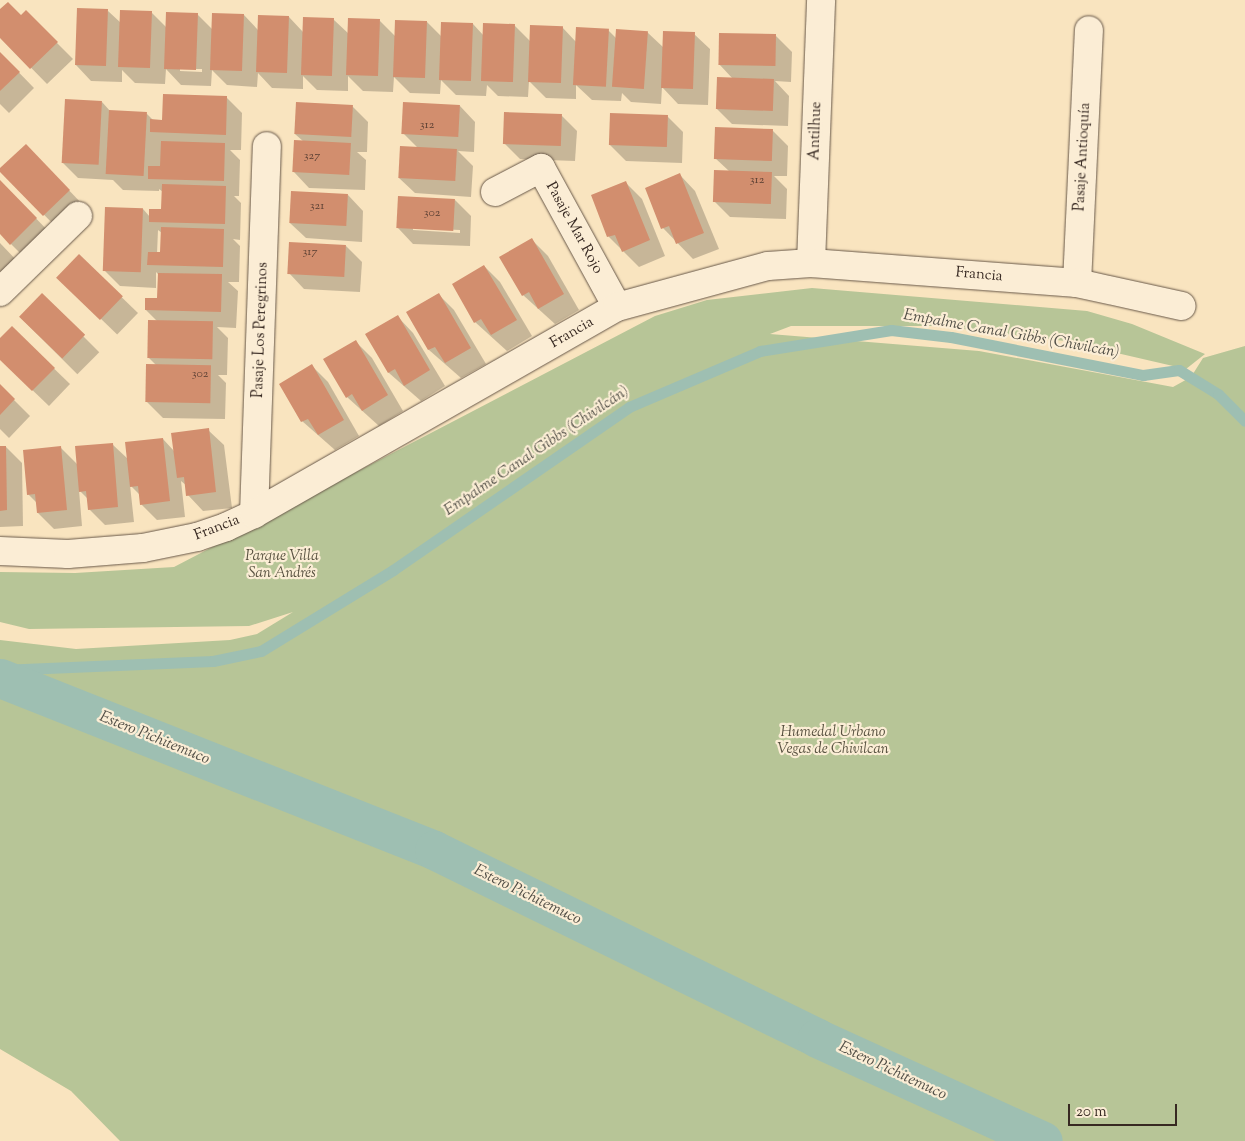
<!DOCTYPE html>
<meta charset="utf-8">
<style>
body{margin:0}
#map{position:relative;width:1245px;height:1141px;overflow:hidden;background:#f9e4bf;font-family:"Sorts Mill Goudy",serif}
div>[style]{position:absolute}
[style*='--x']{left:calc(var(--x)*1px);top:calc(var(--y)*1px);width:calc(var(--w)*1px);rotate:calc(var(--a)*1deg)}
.green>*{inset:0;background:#b7c597}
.shadow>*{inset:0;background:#0003;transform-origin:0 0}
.stream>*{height:11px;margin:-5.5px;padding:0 5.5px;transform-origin:5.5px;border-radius:5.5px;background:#9ebfb2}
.canal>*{height:39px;margin:-19.5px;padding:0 19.5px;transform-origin:19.5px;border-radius:19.5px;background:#9ebfb2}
.building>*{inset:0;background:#d28e6e;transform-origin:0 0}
.roads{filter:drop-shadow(0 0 1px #685849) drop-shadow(0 0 1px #685849)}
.minor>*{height:28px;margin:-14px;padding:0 14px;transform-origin:14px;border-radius:14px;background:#fbedd5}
span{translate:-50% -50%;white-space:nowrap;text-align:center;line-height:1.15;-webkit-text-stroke:4.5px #fbedd5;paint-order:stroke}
.number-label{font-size:12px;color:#5e4235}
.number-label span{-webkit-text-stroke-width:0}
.street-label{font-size:15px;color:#372922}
.park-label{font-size:15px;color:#57503f;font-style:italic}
.water-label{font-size:16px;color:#514e46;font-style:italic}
.scale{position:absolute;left:1068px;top:1104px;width:109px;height:22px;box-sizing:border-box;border:2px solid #372922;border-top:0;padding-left:6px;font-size:15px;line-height:18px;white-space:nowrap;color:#372922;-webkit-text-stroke:4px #fbedd5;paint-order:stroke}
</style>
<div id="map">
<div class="green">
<div style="clip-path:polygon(812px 288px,1087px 311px,1132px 324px,1205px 354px,1186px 369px,1065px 341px,938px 326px,791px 326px,770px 334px,979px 351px,1173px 387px,1191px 377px,1203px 358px,1245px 346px,1245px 1141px,120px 1141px,71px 1091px,0 1049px,0 640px,76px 649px,230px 640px,257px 634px,293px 612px,249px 626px,29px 629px,0 622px,0 572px,75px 573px,174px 567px,655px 316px,707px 300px)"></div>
</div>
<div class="shadow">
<div style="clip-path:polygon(0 11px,21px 17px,26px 12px,73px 59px,47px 84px,0 36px)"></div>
<div style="clip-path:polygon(evenodd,108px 11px,121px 23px,151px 12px,167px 28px,197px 14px,213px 30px,244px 15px,258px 30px,289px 17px,303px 32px,304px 19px,334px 20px,349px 34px,380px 21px,396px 37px,427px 22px,442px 37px,473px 24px,484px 36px,515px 26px,531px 42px,562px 27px,577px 43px,608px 30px,617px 39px,647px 32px,664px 48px,694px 34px,710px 49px,708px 105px,678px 104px,662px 87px,661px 104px,631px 102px,622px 93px,621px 101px,592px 100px,576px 85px,576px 99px,546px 98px,529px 81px,528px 97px,498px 96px,487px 85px,486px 96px,456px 95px,441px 80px,440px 94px,410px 93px,394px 77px,393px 92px,363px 91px,348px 76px,348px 91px,317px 90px,303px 76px,303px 89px,272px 88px,258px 73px,257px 87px,227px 85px,212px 70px,211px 86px,181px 85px,166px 69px,165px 84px,135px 83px,122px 70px,122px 82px,91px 81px,76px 65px,108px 11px,180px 69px,202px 69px,202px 72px,180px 71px,180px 69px)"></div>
<div style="clip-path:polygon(776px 36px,792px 52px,791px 82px,775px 81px,789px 96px,788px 126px,732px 124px,716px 108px,733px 79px,719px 64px)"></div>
<div style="clip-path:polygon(0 53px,34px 88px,9px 113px,0 104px)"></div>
<div style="clip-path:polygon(evenodd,226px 97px,242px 113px,241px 150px,230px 150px,240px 160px,239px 196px,234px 196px,241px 203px,240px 240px,233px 239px,240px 246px,239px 282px,228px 282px,238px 291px,236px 328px,217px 327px,228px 338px,227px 375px,218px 375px,226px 383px,225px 419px,163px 418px,147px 402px,157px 366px,149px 358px,158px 322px,146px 310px,159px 299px,159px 275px,156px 272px,156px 288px,120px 286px,104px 270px,143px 209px,150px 217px,162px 211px,163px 192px,159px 189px,159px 191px,123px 190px,113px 180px,78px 178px,62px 162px,102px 102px,111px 112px,146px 113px,154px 121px,163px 121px,226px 97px,158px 230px,162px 233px,161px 254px,157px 254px,158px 230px)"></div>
<div style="clip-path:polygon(352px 106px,368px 122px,367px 152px,357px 152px,366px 160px,365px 190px,309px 188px,294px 172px,304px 142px,295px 134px)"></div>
<div style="clip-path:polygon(460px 106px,475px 122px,474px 152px,458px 151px,473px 166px,471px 197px,415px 193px,399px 178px,418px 148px,403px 133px)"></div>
<div style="clip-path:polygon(561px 115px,577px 131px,575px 161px,520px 159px,504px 143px)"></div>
<div style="clip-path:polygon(667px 116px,683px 132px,682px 163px,626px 161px,610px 145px)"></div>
<div style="clip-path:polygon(772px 130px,788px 146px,787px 176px,774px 176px,787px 189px,786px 219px,730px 217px,714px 201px,729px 171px,715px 158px)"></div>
<div style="clip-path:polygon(41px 161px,85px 207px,60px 231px,0 170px)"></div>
<div style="clip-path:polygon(680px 175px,695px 191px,719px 249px,693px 259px,663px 228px)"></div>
<div style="clip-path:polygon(0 181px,52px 235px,27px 260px,0 233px)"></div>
<div style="clip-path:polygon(626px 183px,642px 199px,665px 256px,639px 267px,609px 237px,592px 196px)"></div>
<div style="clip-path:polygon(348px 195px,363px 211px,362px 242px,306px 238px,290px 223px)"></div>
<div style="clip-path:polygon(evenodd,455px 200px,471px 216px,470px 246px,413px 244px,398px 228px,455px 200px,413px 228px,460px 230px,460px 233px,413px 230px,413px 228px)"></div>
<div style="clip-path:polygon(532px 240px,548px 256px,579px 310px,555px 324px,523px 295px)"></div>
<div style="clip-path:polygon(0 243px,20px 264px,0 284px)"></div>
<div style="clip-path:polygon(346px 246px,362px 262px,360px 292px,304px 289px,289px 273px)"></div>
<div style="left:79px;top:256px;width:82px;height:30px;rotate:44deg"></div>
<div style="clip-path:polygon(484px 266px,500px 282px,532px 336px,507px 351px,475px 322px)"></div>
<div style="clip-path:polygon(438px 294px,454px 310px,486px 364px,461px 378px,429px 350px,408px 312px)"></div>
<div style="left:42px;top:295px;width:81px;height:31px;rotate:45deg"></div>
<div style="clip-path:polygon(398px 317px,413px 333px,445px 386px,421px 401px,389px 373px,367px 335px)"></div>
<div style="clip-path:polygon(12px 328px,70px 384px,49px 406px,0 359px,0 340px)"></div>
<div style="clip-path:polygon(356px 342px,372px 358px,403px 411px,379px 426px,347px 397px,325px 360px)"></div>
<div style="clip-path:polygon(312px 366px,328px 382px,359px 436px,335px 450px,302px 421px,281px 384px)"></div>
<div style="clip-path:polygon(0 386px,30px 416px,9px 438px,0 429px)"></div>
<div style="clip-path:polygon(208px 430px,224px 445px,232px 508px,203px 511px,188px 495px,187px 486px,181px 481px,185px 517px,157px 520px,141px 504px,140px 495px,130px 485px,134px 522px,105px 525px,89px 509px,88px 499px,79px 490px,82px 526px,54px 529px,38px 513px,37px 503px,28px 494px,61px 448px,78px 465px,112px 444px,129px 460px,163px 439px,174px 451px)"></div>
<div style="clip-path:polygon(6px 447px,22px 463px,23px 526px,0 527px,0 448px)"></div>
</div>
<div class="stream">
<div style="--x:0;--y:670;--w:213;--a:-2.4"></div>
<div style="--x:213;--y:661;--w:49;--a:-11.8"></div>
<div style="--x:261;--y:651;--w:155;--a:-31.5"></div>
<div style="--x:393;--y:570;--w:287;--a:-34.6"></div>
<div style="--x:629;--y:407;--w:142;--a:-23.1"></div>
<div style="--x:760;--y:351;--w:133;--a:-9.1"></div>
<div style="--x:891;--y:330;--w:60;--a:6.7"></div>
<div style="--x:951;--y:337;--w:196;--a:11.2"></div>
<div style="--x:1143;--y:375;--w:36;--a:-8"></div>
<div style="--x:1179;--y:370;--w:46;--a:31.6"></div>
<div style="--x:1218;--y:394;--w:38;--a:45"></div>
</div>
<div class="canal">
<div style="--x:0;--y:678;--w:467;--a:21.6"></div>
<div style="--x:434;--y:850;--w:427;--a:26.1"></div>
<div style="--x:817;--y:1038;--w:248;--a:24.5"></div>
</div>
<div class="building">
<div style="clip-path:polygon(8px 2px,21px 15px,26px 10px,58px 42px,30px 69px,0 38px,0 9px)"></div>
<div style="left:77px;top:8px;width:31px;height:57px;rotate:2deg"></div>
<div style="left:120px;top:10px;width:32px;height:57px;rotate:2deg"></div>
<div style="left:166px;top:12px;width:32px;height:57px;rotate:2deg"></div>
<div style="left:212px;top:13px;width:32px;height:57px;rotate:2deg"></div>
<div style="left:258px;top:15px;width:31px;height:57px;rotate:2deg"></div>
<div style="left:303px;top:17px;width:31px;height:58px;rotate:2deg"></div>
<div style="left:348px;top:18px;width:32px;height:57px;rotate:2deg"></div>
<div style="left:395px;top:20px;width:32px;height:57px;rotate:2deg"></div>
<div style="left:441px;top:22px;width:32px;height:58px;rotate:2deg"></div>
<div style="left:483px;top:23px;width:32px;height:58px;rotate:2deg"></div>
<div style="left:530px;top:25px;width:33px;height:57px;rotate:2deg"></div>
<div style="left:576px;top:27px;width:33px;height:58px;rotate:3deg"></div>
<div style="left:616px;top:29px;width:32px;height:58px;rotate:4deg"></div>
<div style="left:663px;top:31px;width:32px;height:57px;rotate:2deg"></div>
<div style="left:719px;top:33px;width:57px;height:32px;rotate:1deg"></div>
<div style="clip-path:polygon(0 52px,20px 72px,0 91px)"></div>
<div style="left:717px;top:77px;width:57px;height:32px;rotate:2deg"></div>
<div style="clip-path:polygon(163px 94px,227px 96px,226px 135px,150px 132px,150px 119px,162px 120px)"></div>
<div style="left:65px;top:99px;width:37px;height:64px;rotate:3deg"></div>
<div style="left:296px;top:102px;width:57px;height:32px;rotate:3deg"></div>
<div style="left:403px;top:102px;width:57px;height:32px;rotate:3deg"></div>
<div style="left:109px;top:110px;width:38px;height:64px;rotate:3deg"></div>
<div style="left:504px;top:112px;width:58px;height:32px;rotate:2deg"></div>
<div style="left:610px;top:113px;width:58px;height:32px;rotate:2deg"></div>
<div style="left:715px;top:127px;width:58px;height:32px;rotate:2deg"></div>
<div style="left:294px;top:140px;width:57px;height:32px;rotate:3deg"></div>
<div style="clip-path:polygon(161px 141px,225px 143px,224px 181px,148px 179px,148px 166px,160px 166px)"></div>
<div style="clip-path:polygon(26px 144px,70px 190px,43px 216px,0 172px,0 168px)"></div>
<div style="left:400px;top:146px;width:57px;height:32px;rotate:3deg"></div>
<div style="left:714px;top:170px;width:58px;height:32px;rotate:2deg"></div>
<div style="clip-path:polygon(680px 173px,704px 233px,676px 244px,669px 226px,661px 229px,645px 188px)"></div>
<div style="clip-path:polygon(0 180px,37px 218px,10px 245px,0 234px)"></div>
<div style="clip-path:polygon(626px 181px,650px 240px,622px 252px,615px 235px,607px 237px,591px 195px)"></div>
<div style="clip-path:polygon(162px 184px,226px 186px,225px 224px,149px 222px,149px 209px,161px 209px)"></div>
<div style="left:291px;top:191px;width:57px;height:32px;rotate:3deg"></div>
<div style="left:398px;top:196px;width:57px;height:32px;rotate:3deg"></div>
<div style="left:105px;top:207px;width:38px;height:64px;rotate:2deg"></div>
<div style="clip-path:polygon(161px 227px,224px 229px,223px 267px,147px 265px,148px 252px,160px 252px)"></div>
<div style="clip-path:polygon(532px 238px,564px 294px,538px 309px,529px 292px,522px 296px,499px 257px)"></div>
<div style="left:289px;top:242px;width:57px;height:32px;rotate:3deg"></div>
<div style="left:79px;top:254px;width:61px;height:33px;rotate:44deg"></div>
<div style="clip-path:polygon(484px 265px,517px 320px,491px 335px,481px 319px,474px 323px,452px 284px)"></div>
<div style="clip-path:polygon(158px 273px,222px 274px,221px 312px,145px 310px,145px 298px,157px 298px)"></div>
<div style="left:42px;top:293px;width:60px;height:33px;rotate:44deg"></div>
<div style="clip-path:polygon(439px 293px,471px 348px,445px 363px,435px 347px,428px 350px,406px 312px)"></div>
<div style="clip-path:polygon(398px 315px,430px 370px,404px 386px,395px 369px,388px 373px,365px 334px)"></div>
<div style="left:148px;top:320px;width:65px;height:38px;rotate:1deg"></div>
<div style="clip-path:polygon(12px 326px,55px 368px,32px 391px,0 360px,0 338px)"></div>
<div style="clip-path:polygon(356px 340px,388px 395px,362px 411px,352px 394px,346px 398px,323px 359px)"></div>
<div style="left:146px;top:364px;width:65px;height:38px;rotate:1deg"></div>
<div style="clip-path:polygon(312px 364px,344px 420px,318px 435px,308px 419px,301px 422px,279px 384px)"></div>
<div style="clip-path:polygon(0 384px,15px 399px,0 415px)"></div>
<div style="clip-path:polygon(209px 428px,216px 492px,186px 496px,184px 477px,177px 478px,171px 433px)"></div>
<div style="clip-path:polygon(163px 438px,170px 501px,140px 505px,138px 486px,130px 487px,125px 442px)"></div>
<div style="clip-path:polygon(113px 443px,118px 507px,88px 510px,86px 491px,79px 492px,75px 446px)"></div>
<div style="clip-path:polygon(0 446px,6px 446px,7px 510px,0 511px)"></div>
<div style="clip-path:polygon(61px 446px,67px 510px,37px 513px,35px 494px,27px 495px,23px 450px)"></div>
</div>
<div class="roads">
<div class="minor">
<div style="--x:495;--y:192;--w:52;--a:-27.6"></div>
<div style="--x:541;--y:168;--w:158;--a:61.3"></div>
<div style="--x:811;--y:263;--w:263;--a:-87.8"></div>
<div style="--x:1077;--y:283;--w:253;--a:-87.3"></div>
<div style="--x:0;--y:292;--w:109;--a:-44.3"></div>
<div style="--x:254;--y:514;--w:368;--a:-88"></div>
<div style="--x:0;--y:551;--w:68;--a:2.5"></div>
<div style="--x:68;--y:554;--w:75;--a:-4.6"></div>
<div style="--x:143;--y:548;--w:55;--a:-11.5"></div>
<div style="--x:197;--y:537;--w:31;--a:-19"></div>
<div style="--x:226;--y:527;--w:31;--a:-25"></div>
<div style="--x:254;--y:514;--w:418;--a:-29.7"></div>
<div style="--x:617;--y:307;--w:156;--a:-15.2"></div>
<div style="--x:768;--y:266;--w:43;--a:-4"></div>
<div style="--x:811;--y:263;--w:267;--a:4.3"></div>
<div style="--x:1077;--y:283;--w:107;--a:12.4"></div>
</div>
</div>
<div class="number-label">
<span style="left:427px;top:126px">312</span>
<span style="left:312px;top:157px">327</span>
<span style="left:757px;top:181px">312</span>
<span style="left:317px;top:207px">321</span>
<span style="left:432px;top:214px">302</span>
<span style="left:310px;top:253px">317</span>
<span style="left:200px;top:375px">302</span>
</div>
<div class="street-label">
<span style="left:816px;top:131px;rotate:-88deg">Antilhue</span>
<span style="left:1083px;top:157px;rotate:-87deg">Pasaje Antioquía</span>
<span style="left:574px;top:228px;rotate:61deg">Pasaje Mar Rojo</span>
<span style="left:979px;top:275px;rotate:5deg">Francia</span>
<span style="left:261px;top:330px;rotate:-88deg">Pasaje Los Peregrinos</span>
<span style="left:572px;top:333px;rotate:-30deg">Francia</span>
<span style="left:217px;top:528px;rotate:-21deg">Francia</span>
</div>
<div class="park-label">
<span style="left:282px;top:565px">Parque Villa<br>San Andrés</span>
<span style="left:833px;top:741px">Humedal Urbano<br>Vegas de Chivilcan</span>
</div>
<div class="water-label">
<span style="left:1011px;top:335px;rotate:10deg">Empalme Canal Gibbs (Chivilcán)</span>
<span style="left:537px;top:452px;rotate:-34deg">Empalme Canal Gibbs (Chivilcán)</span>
<span style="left:154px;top:739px;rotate:22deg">Estero Pichitemuco</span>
<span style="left:527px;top:896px;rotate:26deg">Estero Pichitemuco</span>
<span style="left:892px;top:1072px;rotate:25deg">Estero Pichitemuco</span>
</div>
<div class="scale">20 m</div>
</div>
